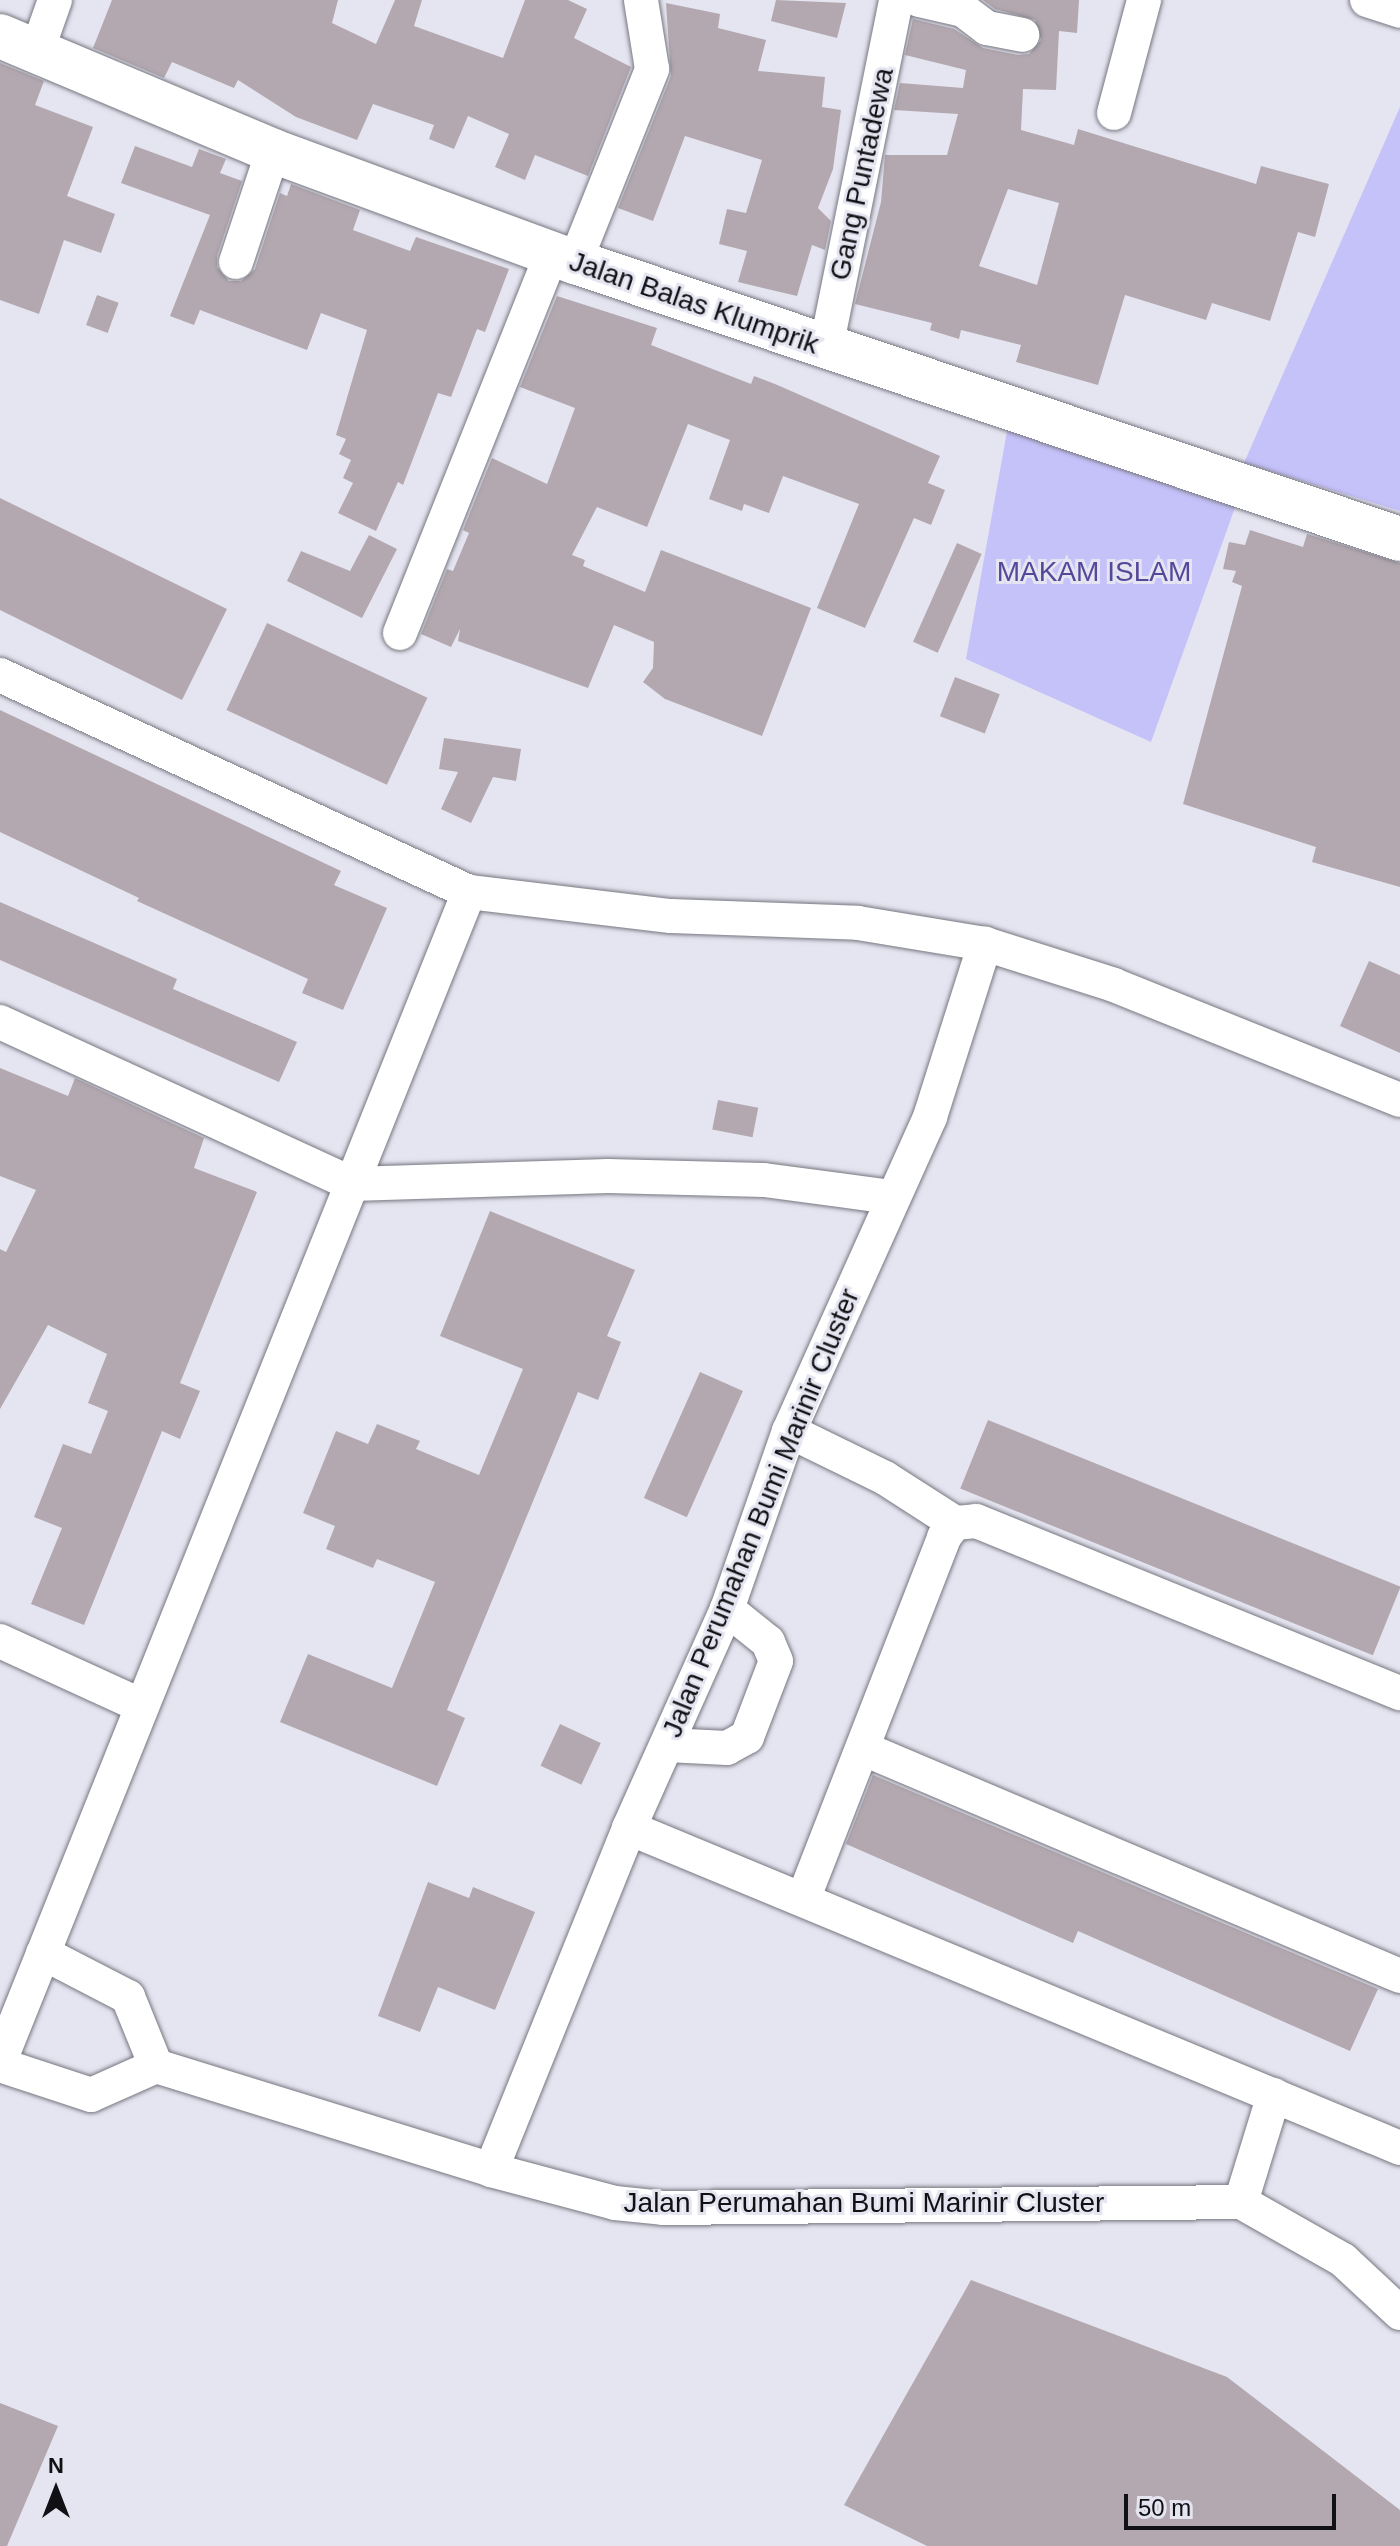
<!DOCTYPE html>
<style>
body{margin:0}
#map{position:relative;width:1400px;height:2546px;overflow:hidden;background:#e5e5f1;font-family:Arial,sans-serif}
div>[style]{position:absolute}
[style*='--x']{left:calc(var(--x)*1px);top:calc(var(--y)*1px);width:calc(var(--w)*1px);rotate:calc(var(--a)*1deg)}
.green>*{inset:0;background:#c5c1f9}
.building>*{inset:0;background:#b3a8af;transform-origin:0 0}
.roads{filter:drop-shadow(0 0 2px #777781) drop-shadow(0 0 2px #777781)}
.street>*{height:34px;margin:-17px;padding:0 17px;transform-origin:17px;border-radius:17px;background:#fff}
.secondary>*{height:44px;margin:-22px;padding:0 22px;transform-origin:22px;border-radius:22px;background:#fff}
span{translate:-50% -50%;white-space:nowrap;text-align:center;line-height:1.15;-webkit-text-stroke:6px #e5e5f1;paint-order:stroke}
.street-label{font-size:28px;color:#111115}
.park-label{font-size:28px;color:#55489b}
.north{position:absolute;left:16px;top:2450px;width:80px;height:80px;-webkit-text-stroke:6px #e5e5f1;paint-order:stroke;rotate:0deg;font-size:22px;font-weight:700;line-height:32px;text-align:center;color:#111115}
.north::after{content:'';display:block;margin:auto;width:28px;height:36px;background:#111115;clip-path:polygon(50% 0,100% 100%,50% 72%,0 100%)}
.scale{position:absolute;left:1124px;top:2494px;width:212px;height:36px;box-sizing:border-box;border:4px solid #111115;border-top:0;padding-left:10px;font-size:24px;line-height:28px;white-space:nowrap;color:#111115;-webkit-text-stroke:6px #e5e5f1;paint-order:stroke}
</style>
<div id="map">
<div class="green">
<div style="clip-path:polygon(1400px 107px,1400px 511px,1244px 463px)"></div>
<div style="clip-path:polygon(1008px 426px,1237px 502px,1151px 742px,966px 659px)"></div>
</div>
<div class="building">
<div style="clip-path:polygon(112px 0,338px 0,332px 23px,376px 44px,395px 0,422px 0,414px 26px,503px 58px,525px 0,568px 0,587px 9px,574px 38px,631px 67px,588px 176px,535px 155px,525px 180px,495px 167px,509px 134px,468px 116px,454px 149px,429px 139px,434px 125px,373px 104px,357px 140px,296px 117px,238px 80px,234px 88px,172px 62px,164px 78px,93px 48px)"></div>
<div style="clip-path:polygon(776px 0,846px 3px,837px 38px,771px 21px)"></div>
<div style="clip-path:polygon(evenodd,983px 0,1079px 0,1077px 33px,1059px 31px,1056px 90px,1023px 89px,1021px 130px,1074px 145px,1078px 129px,1256px 184px,1261px 166px,1329px 184px,1315px 237px,1298px 232px,1270px 321px,1212px 303px,1206px 320px,1125px 295px,1098px 385px,1016px 362px,1021px 345px,961px 330px,959px 339px,930px 330px,932px 323px,855px 304px,881px 202px,885px 155px,947px 155px,958px 114px,894px 110px,900px 83px,963px 88px,966px 70px,905px 55px,913px 19px,954px 29px,983px 48px,1018px 55px,1029px 54px,1041px 40px,1035px 20px,995px 9px,983px 0,1008px 189px,1059px 203px,1037px 285px,979px 266px,1008px 189px)"></div>
<div style="clip-path:polygon(666px 3px,720px 14px,718px 28px,766px 40px,758px 71px,825px 77px,822px 107px,841px 110px,833px 169px,818px 208px,831px 221px,825px 250px,812px 245px,797px 296px,738px 282px,747px 251px,719px 244px,727px 209px,746px 213px,762px 160px,685px 136px,653px 221px,618px 208px,671px 76px)"></div>
<div style="clip-path:polygon(0 63px,44px 81px,35px 105px,93px 127px,67px 196px,115px 214px,101px 253px,64px 240px,39px 314px,0 300px)"></div>
<div style="clip-path:polygon(135px 146px,192px 167px,199px 149px,226px 159px,220px 173px,242px 181px,217px 256px,217px 267px,229px 281px,241px 281px,255px 269px,280px 193px,287px 196px,291px 184px,360px 210px,353px 230px,410px 251px,416px 237px,509px 269px,485px 332px,477px 329px,451px 397px,438px 393px,403px 485px,398px 482px,376px 531px,338px 513px,353px 483px,343px 478px,351px 460px,339px 454px,346px 439px,336px 435px,367px 330px,321px 313px,307px 350px,200px 310px,194px 325px,170px 316px,210px 215px,121px 183px)"></div>
<div style="left:97px;top:295px;width:23px;height:32px;rotate:20deg"></div>
<div style="clip-path:polygon(557px 296px,657px 328px,651px 345px,751px 384px,754px 376px,775px 384px,940px 456px,928px 483px,945px 490px,931px 525px,914px 518px,865px 628px,817px 608px,859px 504px,783px 476px,769px 513px,744px 504px,742px 511px,709px 499px,730px 440px,688px 424px,647px 527px,597px 507px,572px 555px,585px 560px,583px 566px,645px 592px,661px 550px,811px 608px,762px 736px,665px 699px,643px 682px,653px 668px,654px 642px,614px 625px,588px 688px,458px 641px,460px 629px,451px 647px,421px 634px,447px 569px,453px 571px,469px 533px,463px 530px,492px 458px,547px 484px,575px 408px,520px 387px)"></div>
<div style="clip-path:polygon(0 498px,227px 609px,182px 700px,0 610px)"></div>
<div style="clip-path:polygon(1250px 530px,1303px 547px,1307px 534px,1400px 563px,1400px 887px,1312px 862px,1316px 847px,1183px 804px,1242px 586px,1232px 582px,1236px 571px,1223px 569px,1229px 542px,1245px 545px)"></div>
<div style="clip-path:polygon(369px 535px,397px 549px,362px 618px,287px 581px,301px 551px,350px 571px)"></div>
<div style="left:957px;top:543px;width:27px;height:108px;rotate:24deg"></div>
<div style="left:267px;top:623px;width:177px;height:96px;rotate:25deg"></div>
<div style="left:955px;top:677px;width:48px;height:42px;rotate:21deg"></div>
<div style="clip-path:polygon(0 710px,341px 871px,334px 885px,387px 908px,343px 1010px,302px 993px,308px 979px,137px 901px,139px 898px,0 832px)"></div>
<div style="clip-path:polygon(444px 738px,521px 749px,516px 781px,493px 777px,471px 823px,441px 809px,458px 772px,439px 769px)"></div>
<div style="clip-path:polygon(0 902px,177px 979px,173px 989px,297px 1042px,279px 1082px,0 960px)"></div>
<div style="clip-path:polygon(1369px 961px,1400px 975px,1400px 1053px,1340px 1026px)"></div>
<div style="clip-path:polygon(0 1068px,68px 1096px,75px 1078px,204px 1138px,194px 1168px,257px 1192px,180px 1383px,200px 1391px,180px 1439px,162px 1431px,84px 1625px,31px 1604px,62px 1528px,34px 1517px,63px 1444px,91px 1454px,108px 1411px,88px 1403px,107px 1354px,48px 1325px,0 1409px,0 1249px,6px 1252px,36px 1190px,0 1176px)"></div>
<div style="left:718px;top:1100px;width:41px;height:30px;rotate:11deg"></div>
<div style="clip-path:polygon(490px 1211px,635px 1270px,607px 1336px,621px 1342px,598px 1400px,578px 1392px,447px 1710px,465px 1718px,437px 1786px,280px 1722px,308px 1654px,392px 1688px,435px 1582px,377px 1559px,373px 1568px,326px 1549px,335px 1526px,303px 1513px,336px 1431px,368px 1444px,377px 1424px,420px 1441px,416px 1449px,479px 1475px,523px 1369px,440px 1336px)"></div>
<div style="left:700px;top:1372px;width:47px;height:138px;rotate:24deg"></div>
<div style="left:988px;top:1420px;width:445px;height:74px;rotate:22deg"></div>
<div style="left:560px;top:1724px;width:45px;height:46px;rotate:25deg"></div>
<div style="clip-path:polygon(873px 1775px,1378px 1989px,1350px 2051px,1078px 1931px,1073px 1943px,846px 1844px)"></div>
<div style="clip-path:polygon(428px 1882px,469px 1898px,473px 1887px,535px 1912px,495px 2010px,438px 1987px,420px 2032px,378px 2016px)"></div>
<div style="clip-path:polygon(971px 2280px,1227px 2377px,1400px 2510px,1400px 2546px,927px 2546px,844px 2505px)"></div>
<div style="clip-path:polygon(0 2403px,58px 2426px,7px 2546px,0 2546px)"></div>
</div>
<div class="roads">
<div class="street">
<div style="--x:919;--y:0;--w:45;--a:12.8"></div>
<div style="--x:963;--y:10;--w:30;--a:37"></div>
<div style="--x:987;--y:28;--w:36;--a:11"></div>
<div style="--x:1367;--y:0;--w:35;--a:18"></div>
<div style="--x:37;--y:51;--w:54;--a:-70.6"></div>
<div style="--x:1114;--y:113;--w:117;--a:-75.1"></div>
<div style="--x:236;--y:262;--w:117;--a:-71.6"></div>
<div style="--x:575;--y:262;--w:208;--a:-68.2"></div>
<div style="--x:652;--y:69;--w:70;--a:-99.1"></div>
<div style="--x:826;--y:348;--w:355;--a:-78.6"></div>
<div style="--x:400;--y:633;--w:409;--a:-68.2"></div>
<div style="--x:0;--y:675;--w:517;--a:24.83"></div>
<div style="--x:469;--y:892;--w:203;--a:6.8"></div>
<div style="--x:671;--y:916;--w:187;--a:2.1"></div>
<div style="--x:858;--y:923;--w:129;--a:9.4"></div>
<div style="--x:985;--y:944;--w:135;--a:17.6"></div>
<div style="--x:1114;--y:985;--w:308;--a:21.9"></div>
<div style="--x:0;--y:1022;--w:387;--a:24.7"></div>
<div style="--x:352;--y:1184;--w:256;--a:-1.8"></div>
<div style="--x:608;--y:1176;--w:156;--a:1.5"></div>
<div style="--x:764;--y:1180;--w:129;--a:7.6"></div>
<div style="--x:789;--y:1431;--w:107;--a:26.1"></div>
<div style="--x:885;--y:1478;--w:83;--a:32.7"></div>
<div style="--x:0;--y:1641;--w:156;--a:24.6"></div>
<div style="--x:667;--y:1745;--w:60;--a:2.9"></div>
<div style="--x:727;--y:1748;--w:23;--a:-29"></div>
<div style="--x:747;--y:1737;--w:81;--a:-69.1"></div>
<div style="--x:776;--y:1661;--w:21;--a:-113"></div>
<div style="--x:768;--y:1642;--w:53;--a:-141.2"></div>
<div style="--x:864;--y:1749;--w:582;--a:22.95"></div>
<div style="--x:629;--y:1828;--w:835;--a:22.54"></div>
<div style="--x:804;--y:1897;--w:386;--a:-68.7"></div>
<div style="--x:944;--y:1537;--w:18;--a:-52"></div>
<div style="--x:955;--y:1523;--w:21;--a:-5"></div>
<div style="--x:976;--y:1521;--w:458;--a:22.1"></div>
<div style="--x:43;--y:1953;--w:96;--a:27.4"></div>
<div style="--x:128;--y:1997;--w:74;--a:67.9"></div>
<div style="--x:0;--y:2061;--w:1260;--a:-68.14"></div>
<div style="--x:0;--y:2065;--w:96;--a:18.2"></div>
<div style="--x:91;--y:2095;--w:71;--a:-24"></div>
<div style="--x:156;--y:2066;--w:351;--a:17.2"></div>
<div style="--x:491;--y:2170;--w:128;--a:14.9"></div>
<div style="--x:615;--y:2203;--w:48;--a:5.9"></div>
<div style="--x:663;--y:2208;--w:578;--a:-0.59"></div>
<div style="--x:1241;--y:2202;--w:117;--a:29.6"></div>
<div style="--x:1343;--y:2260;--w:78;--a:42.9"></div>
<div style="--x:491;--y:2170;--w:369;--a:-68"></div>
<div style="--x:629;--y:1828;--w:240;--a:-65.9"></div>
<div style="--x:727;--y:1609;--w:188;--a:-70.8"></div>
<div style="--x:789;--y:1431;--w:344;--a:-65.8"></div>
<div style="--x:930;--y:1117;--w:182;--a:-72.4"></div>
<div style="--x:1241;--y:2202;--w:112;--a:-72.9"></div>
</div>
<div class="secondary">
<div style="--x:0;--y:36;--w:296;--a:22.8"></div>
<div style="--x:273;--y:151;--w:322;--a:20.2"></div>
<div style="--x:575;--y:262;--w:870;--a:18.56"></div>
</div>
</div>
<div class="street-label">
<span style="left:862px;top:174px;rotate:-78deg">Gang Puntadewa</span>
<span style="left:694px;top:303px;rotate:19deg">Jalan Balas Klumprik</span>
<span style="left:761px;top:1513px;rotate:-68deg">Jalan Perumahan Bumi Marinir Cluster</span>
<span style="left:864px;top:2203px">Jalan Perumahan Bumi Marinir Cluster</span>
</div>
<div class="park-label">
<span style="left:1094px;top:572px">MAKAM ISLAM</span>
</div>
<div class="north">N</div>
<div class="scale">50 m</div>
</div>
